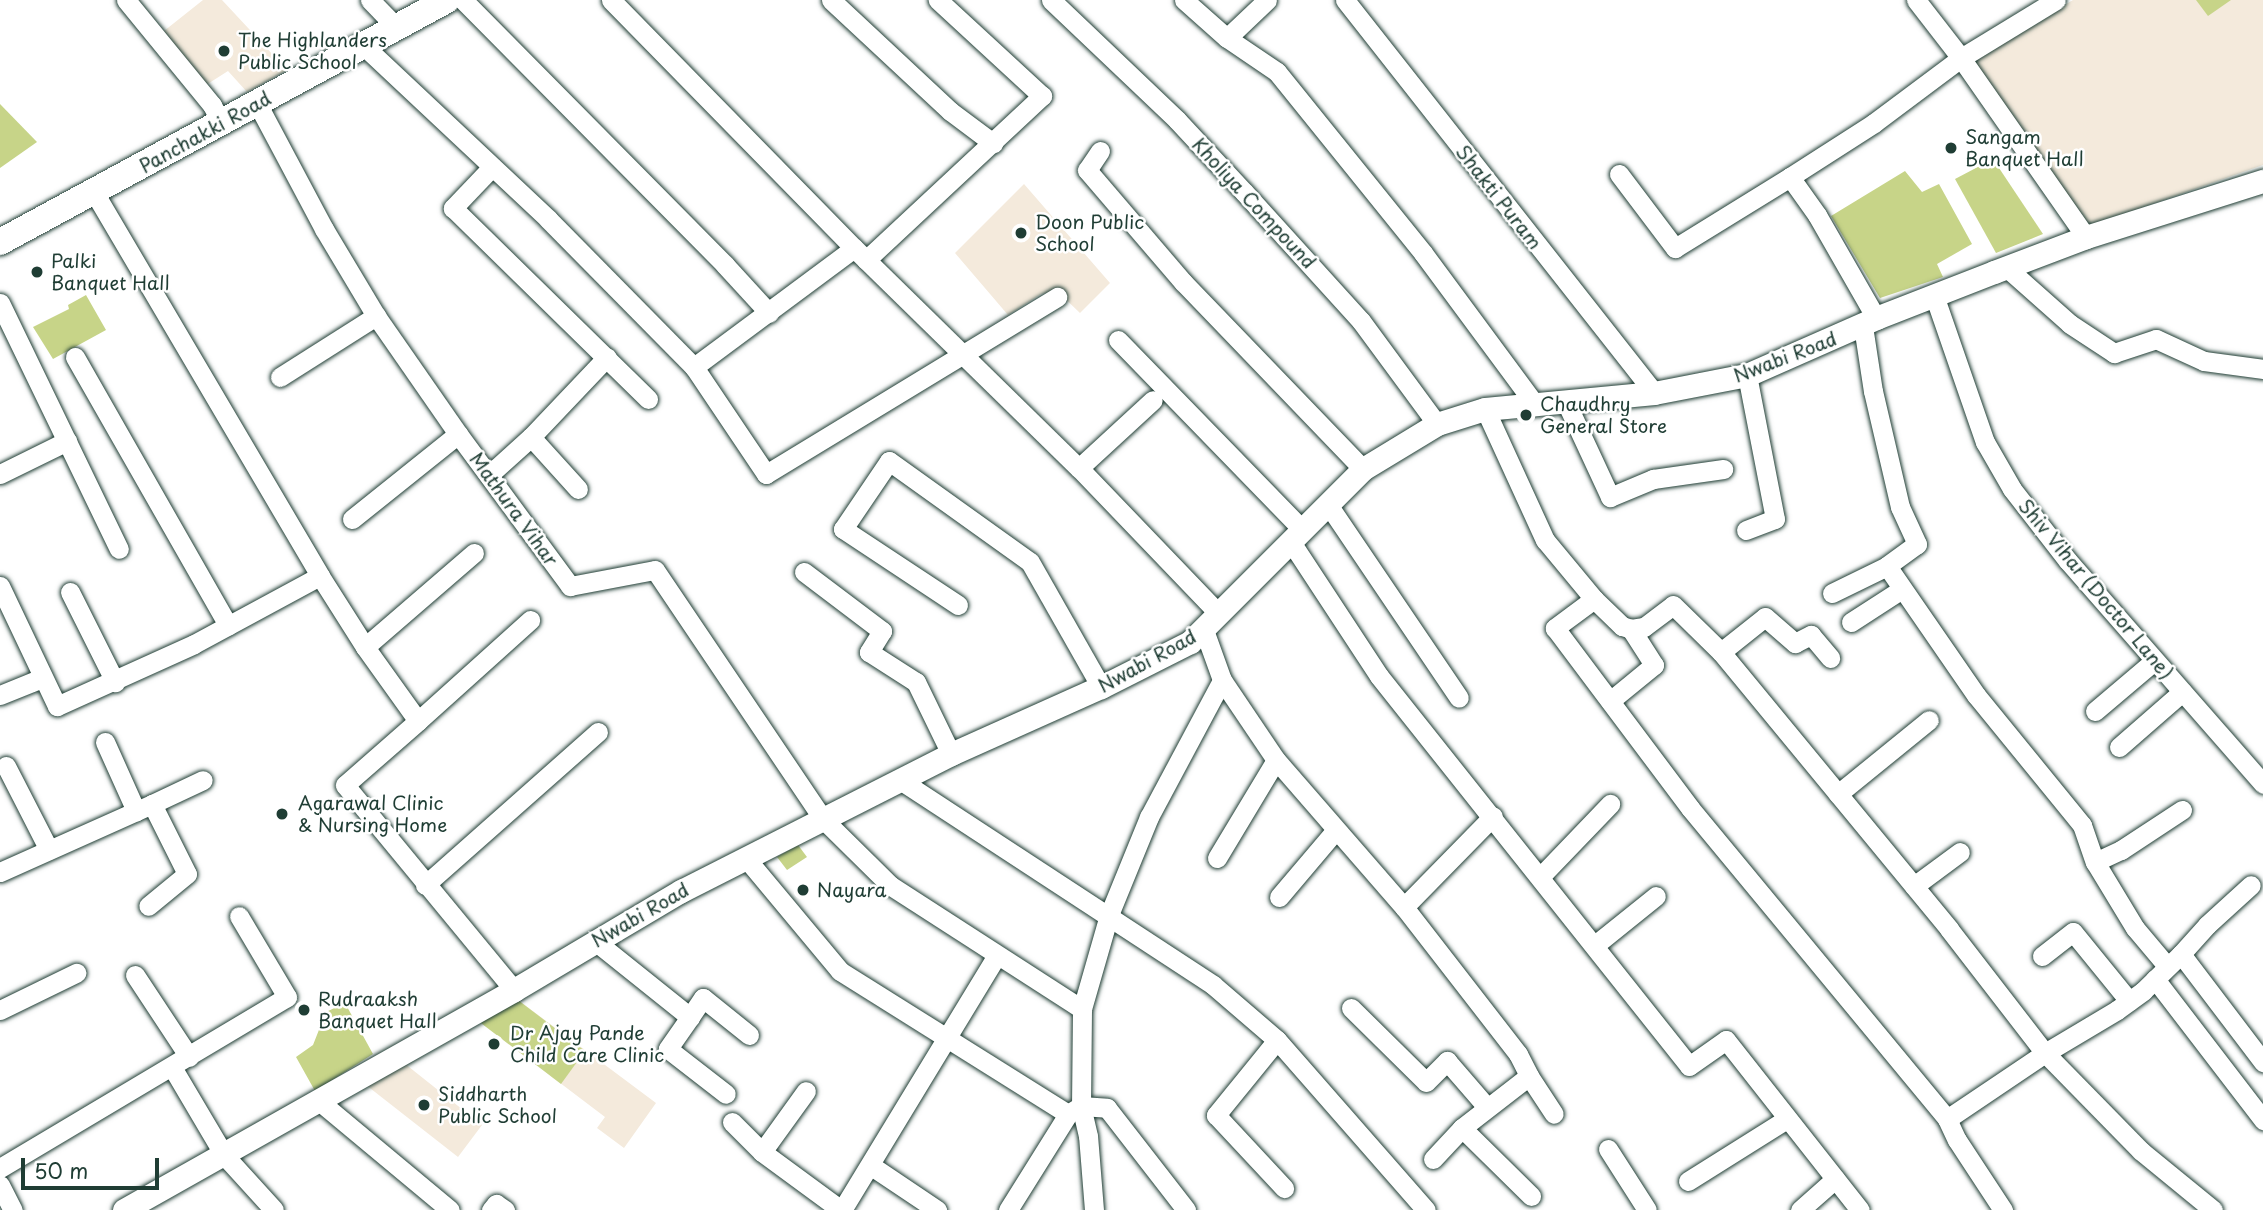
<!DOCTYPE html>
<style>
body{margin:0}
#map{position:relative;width:2263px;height:1210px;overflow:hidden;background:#fff;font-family:"Playpen Sans",sans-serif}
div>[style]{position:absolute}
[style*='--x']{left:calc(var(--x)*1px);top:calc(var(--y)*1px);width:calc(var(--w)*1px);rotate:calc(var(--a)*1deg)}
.built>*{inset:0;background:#f4eadc}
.green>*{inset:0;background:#c7d488}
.roads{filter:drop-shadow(0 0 2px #1f3d34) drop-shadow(0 0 2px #1f3d34)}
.minor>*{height:19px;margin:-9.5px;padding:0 9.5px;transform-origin:9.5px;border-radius:9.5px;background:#fff}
.tertiary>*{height:23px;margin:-11.5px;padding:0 11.5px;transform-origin:11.5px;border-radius:11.5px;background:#fff}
.secondary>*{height:26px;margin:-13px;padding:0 13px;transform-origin:13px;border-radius:13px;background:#fff}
.dots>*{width:19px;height:19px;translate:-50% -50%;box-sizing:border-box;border:4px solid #fff;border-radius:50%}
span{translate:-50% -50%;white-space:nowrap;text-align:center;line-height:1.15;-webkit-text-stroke:5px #fff;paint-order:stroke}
.poi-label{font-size:19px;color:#1f3d34}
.left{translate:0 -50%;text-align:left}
.street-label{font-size:19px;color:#1f3d34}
.scale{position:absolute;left:21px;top:1158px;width:138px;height:32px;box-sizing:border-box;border:4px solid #1f3d34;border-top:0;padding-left:9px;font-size:21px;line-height:24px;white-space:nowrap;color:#1f3d34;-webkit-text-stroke:5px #fff;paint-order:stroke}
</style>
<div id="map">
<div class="built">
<div style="clip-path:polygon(203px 0,222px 0,287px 70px,247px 92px,228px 71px,206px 85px,164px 31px)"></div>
<div style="clip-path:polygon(2073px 0,2263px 0,2263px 165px,2087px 227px,1972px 59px)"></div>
<div style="clip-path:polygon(1024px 184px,1110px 283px,1080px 313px,1057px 291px,1041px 294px,1008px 315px,955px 253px)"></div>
<div style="clip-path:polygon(514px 997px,656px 1103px,624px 1148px,597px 1128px,605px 1117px,477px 1020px)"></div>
<div style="clip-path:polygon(404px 1063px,482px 1125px,458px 1157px,366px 1085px)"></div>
</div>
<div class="green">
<div style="clip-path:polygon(2196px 0,2231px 0,2208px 16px)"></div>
<div style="clip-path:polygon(0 104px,37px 142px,0 168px)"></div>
<div style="clip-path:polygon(1993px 159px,2043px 234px,1996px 253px,1955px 179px)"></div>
<div style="clip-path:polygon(1905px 171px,1922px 192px,1939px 184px,1972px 244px,1937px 264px,1943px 277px,1880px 298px,1831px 216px)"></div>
<div style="clip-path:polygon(86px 295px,106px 330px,53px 359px,33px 327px,69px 309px,68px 305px)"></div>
<div style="clip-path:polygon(798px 845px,807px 857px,787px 870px,777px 857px)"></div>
<div style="clip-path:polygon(514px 997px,585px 1051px,561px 1084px,477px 1020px)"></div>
<div style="clip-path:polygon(345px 1003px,373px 1054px,315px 1091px,296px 1057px,313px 1045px,326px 1012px)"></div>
</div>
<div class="roads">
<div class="minor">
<div style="--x:126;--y:0;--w:136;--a:50.7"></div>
<div style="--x:212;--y:105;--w:20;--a:63"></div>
<div style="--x:370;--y:0;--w:37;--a:46"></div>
<div style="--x:463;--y:0;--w:373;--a:45.3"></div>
<div style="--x:725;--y:265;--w:65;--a:47.5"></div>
<div style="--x:611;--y:0;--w:347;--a:45.6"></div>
<div style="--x:854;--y:248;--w:315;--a:44.4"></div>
<div style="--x:1079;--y:468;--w:202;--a:46.2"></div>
<div style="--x:831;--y:0;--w:163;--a:43"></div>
<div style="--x:950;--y:111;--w:54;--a:36.7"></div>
<div style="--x:1051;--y:0;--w:174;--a:43.6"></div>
<div style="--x:1177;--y:120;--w:98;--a:47.1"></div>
<div style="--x:1244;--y:192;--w:174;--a:47.8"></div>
<div style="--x:1361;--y:321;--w:128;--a:53.6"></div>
<div style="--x:1184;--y:0;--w:57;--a:41.5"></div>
<div style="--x:1227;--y:38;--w:60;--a:34.2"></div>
<div style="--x:1277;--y:72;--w:233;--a:51.1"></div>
<div style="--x:1423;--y:253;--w:187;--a:53.5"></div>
<div style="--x:1345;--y:0;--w:500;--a:51.8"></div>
<div style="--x:1916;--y:0;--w:73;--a:52.2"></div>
<div style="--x:1961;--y:58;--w:218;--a:55.1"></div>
<div style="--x:1227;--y:38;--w:55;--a:-43.5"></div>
<div style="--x:364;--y:46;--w:253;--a:43.2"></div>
<div style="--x:548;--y:219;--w:208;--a:45.4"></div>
<div style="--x:694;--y:367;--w:129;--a:56.1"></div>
<div style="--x:766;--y:474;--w:341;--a:-31.3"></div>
<div style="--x:257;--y:103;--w:143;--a:62"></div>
<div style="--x:324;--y:229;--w:101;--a:59.1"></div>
<div style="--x:376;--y:316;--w:144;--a:55.2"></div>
<div style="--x:458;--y:434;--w:189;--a:53.6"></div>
<div style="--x:570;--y:586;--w:86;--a:-10.7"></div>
<div style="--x:655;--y:570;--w:300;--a:56"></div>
<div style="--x:823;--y:819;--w:95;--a:44.6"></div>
<div style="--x:891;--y:886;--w:227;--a:32.8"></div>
<div style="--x:1100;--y:151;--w:23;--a:124"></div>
<div style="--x:1087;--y:170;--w:148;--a:49.4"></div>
<div style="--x:1183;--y:282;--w:260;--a:46.1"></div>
<div style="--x:492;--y:167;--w:57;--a:133.6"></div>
<div style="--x:453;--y:208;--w:273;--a:44.4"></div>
<div style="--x:1619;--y:174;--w:93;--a:52.9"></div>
<div style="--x:1675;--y:248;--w:135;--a:-31.7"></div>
<div style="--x:1790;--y:177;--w:47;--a:54.6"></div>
<div style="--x:1817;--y:215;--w:119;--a:60.2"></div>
<div style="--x:1790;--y:177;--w:100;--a:-32.7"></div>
<div style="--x:1874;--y:123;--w:109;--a:-36.8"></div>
<div style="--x:1961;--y:58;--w:111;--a:-31.4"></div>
<div style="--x:94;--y:192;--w:446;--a:59.5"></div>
<div style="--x:320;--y:576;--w:84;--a:57.6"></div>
<div style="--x:365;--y:647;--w:91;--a:54.4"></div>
<div style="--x:418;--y:721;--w:97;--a:138.8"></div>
<div style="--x:345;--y:785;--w:266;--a:50.5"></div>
<div style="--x:866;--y:260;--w:241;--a:-43"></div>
<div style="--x:1042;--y:96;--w:142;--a:-137.3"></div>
<div style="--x:2007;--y:268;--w:84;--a:41.6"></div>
<div style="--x:2070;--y:324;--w:53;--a:33.4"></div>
<div style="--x:2114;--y:353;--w:44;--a:-18.4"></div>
<div style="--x:2156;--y:339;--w:53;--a:24.6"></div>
<div style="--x:2204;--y:361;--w:60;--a:7.7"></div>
<div style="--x:1934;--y:295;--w:156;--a:70.9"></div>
<div style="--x:1985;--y:442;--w:54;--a:60.1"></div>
<div style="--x:2012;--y:489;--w:91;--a:52.1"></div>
<div style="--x:2068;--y:561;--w:296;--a:48.8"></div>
<div style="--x:0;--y:303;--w:273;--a:64.2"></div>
<div style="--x:1863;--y:326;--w:66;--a:81.3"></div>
<div style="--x:1873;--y:391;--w:119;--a:76.9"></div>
<div style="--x:1900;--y:507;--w:41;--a:65.3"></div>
<div style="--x:1917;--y:544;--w:37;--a:144"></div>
<div style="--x:1887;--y:566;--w:157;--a:55.4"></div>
<div style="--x:1976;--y:695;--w:168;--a:50.8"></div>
<div style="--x:2082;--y:825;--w:39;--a:71"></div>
<div style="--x:2095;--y:862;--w:77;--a:58.8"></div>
<div style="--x:2135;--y:928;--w:50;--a:49.9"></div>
<div style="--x:1118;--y:340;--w:264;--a:45.8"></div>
<div style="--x:75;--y:357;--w:309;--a:60.3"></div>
<div style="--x:694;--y:367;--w:199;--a:-36.6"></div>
<div style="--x:280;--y:377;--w:114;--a:-32.4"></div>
<div style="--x:1566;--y:402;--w:105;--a:65.1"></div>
<div style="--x:1610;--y:497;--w:47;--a:-22.7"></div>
<div style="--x:1653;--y:479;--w:71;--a:-8.1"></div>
<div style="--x:1485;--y:409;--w:144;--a:65.4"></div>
<div style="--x:1545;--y:540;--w:77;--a:50.3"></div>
<div style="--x:1594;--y:599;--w:39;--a:44"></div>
<div style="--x:1622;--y:626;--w:9;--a:18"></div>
<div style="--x:1631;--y:629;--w:13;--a:-9"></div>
<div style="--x:1644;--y:627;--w:36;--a:-37"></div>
<div style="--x:1673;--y:605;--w:67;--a:44.4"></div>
<div style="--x:1721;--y:652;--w:359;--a:50.5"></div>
<div style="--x:1949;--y:929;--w:157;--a:52.3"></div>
<div style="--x:2045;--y:1053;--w:137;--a:45.6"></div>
<div style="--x:2141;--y:1151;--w:93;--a:39.3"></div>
<div style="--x:531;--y:437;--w:70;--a:47.9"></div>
<div style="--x:1079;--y:468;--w:100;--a:-42.6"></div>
<div style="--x:0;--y:474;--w:75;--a:-26.2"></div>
<div style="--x:490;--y:474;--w:55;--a:-42.1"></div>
<div style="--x:531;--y:437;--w:110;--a:-46.5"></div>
<div style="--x:1327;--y:503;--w:235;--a:55.9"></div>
<div style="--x:352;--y:519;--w:136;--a:-38.7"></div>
<div style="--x:1746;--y:530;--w:31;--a:-21"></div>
<div style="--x:1775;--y:519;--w:147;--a:-101"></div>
<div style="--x:1291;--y:542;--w:160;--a:56.7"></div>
<div style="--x:1379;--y:676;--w:498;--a:51.5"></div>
<div style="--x:1689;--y:1066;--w:45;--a:-35.1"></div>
<div style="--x:1726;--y:1040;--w:216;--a:51.8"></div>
<div style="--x:804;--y:572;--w:98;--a:37.1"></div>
<div style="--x:882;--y:631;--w:25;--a:122"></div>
<div style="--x:869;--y:652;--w:56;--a:32.6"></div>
<div style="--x:916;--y:682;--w:80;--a:64.1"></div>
<div style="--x:0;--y:586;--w:133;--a:64.6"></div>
<div style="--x:57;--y:706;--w:150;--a:-24.3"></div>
<div style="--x:194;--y:644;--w:143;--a:-28.4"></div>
<div style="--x:70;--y:592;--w:101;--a:63.4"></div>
<div style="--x:1832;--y:593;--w:61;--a:-26.1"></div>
<div style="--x:1594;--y:599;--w:49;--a:143.4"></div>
<div style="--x:1555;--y:628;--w:225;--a:53.1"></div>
<div style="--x:1690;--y:808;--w:403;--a:50.4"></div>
<div style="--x:1947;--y:1119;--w:118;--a:-34"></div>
<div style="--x:2045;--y:1053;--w:84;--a:-30.8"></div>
<div style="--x:2117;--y:1010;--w:32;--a:-36"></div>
<div style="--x:2143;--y:991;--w:53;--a:-44.2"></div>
<div style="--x:2181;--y:954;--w:136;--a:52.8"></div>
<div style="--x:958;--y:605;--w:138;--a:-146.5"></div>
<div style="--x:843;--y:529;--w:82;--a:-55.9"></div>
<div style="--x:889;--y:461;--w:173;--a:35.6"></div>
<div style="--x:1030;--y:562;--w:144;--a:60.4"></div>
<div style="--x:1851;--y:622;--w:61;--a:-32.9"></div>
<div style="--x:1204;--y:630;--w:53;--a:70.2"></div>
<div style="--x:1222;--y:680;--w:97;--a:56"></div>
<div style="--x:1276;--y:760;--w:195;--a:49"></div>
<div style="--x:1404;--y:907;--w:186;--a:52.2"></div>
<div style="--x:1518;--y:1054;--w:25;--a:63"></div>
<div style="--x:1529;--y:1076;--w:85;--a:142.2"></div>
<div style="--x:1462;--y:1128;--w:97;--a:44.6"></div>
<div style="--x:365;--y:647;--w:144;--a:-40.8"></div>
<div style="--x:1721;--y:652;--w:56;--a:-38.5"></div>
<div style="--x:1765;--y:617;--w:40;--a:41"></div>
<div style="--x:1795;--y:643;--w:18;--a:-27"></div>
<div style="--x:1811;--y:635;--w:30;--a:50"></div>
<div style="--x:0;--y:695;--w:45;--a:-22"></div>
<div style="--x:1610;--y:701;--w:57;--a:-39.3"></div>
<div style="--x:1654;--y:665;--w:43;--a:-122.6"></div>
<div style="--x:2095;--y:711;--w:77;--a:-40.3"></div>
<div style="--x:418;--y:721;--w:151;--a:-42"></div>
<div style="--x:105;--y:742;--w:76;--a:65.8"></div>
<div style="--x:2119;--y:747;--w:84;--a:-41.1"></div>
<div style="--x:6;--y:766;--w:94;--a:62.9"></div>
<div style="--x:900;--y:780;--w:374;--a:33.2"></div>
<div style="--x:1213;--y:985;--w:84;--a:40.7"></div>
<div style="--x:1277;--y:1040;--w:226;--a:48.8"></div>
<div style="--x:1838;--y:794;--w:117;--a:-39.1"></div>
<div style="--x:152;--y:804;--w:56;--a:-25.2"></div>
<div style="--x:745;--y:857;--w:148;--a:50.2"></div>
<div style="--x:840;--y:971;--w:269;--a:32.1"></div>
<div style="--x:1217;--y:858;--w:114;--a:-59"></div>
<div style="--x:2095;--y:862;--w:29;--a:-25"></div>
<div style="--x:2121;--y:850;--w:73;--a:-33.3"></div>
<div style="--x:0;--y:872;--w:167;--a:-24.1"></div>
<div style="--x:152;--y:804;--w:78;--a:63.4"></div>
<div style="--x:187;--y:874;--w:50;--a:140.6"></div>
<div style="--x:1541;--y:876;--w:100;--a:-46.2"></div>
<div style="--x:425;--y:885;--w:231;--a:-41.5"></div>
<div style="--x:1914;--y:886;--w:57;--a:-36.5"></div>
<div style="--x:1279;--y:897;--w:87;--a:-49.7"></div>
<div style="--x:1404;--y:907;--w:127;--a:-45.6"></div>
<div style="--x:595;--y:941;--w:122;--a:38.7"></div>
<div style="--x:690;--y:1017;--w:23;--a:-56"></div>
<div style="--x:703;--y:998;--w:59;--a:38.8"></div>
<div style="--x:1595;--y:945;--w:78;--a:-38.8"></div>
<div style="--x:2181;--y:954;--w:39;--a:-48"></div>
<div style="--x:2207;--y:925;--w:59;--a:-42.3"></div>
<div style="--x:2042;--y:956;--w:39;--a:-38"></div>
<div style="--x:2073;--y:932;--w:89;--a:50.9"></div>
<div style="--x:135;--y:975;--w:98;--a:56.6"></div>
<div style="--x:2155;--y:979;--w:178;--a:52.5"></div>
<div style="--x:1351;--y:1008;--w:105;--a:44.6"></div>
<div style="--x:1426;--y:1082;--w:30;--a:-45"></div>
<div style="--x:1447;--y:1061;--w:60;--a:49.1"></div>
<div style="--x:0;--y:1010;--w:85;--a:-26"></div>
<div style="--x:690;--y:1017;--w:39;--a:125"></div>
<div style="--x:668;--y:1049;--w:73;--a:37.8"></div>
<div style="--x:1277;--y:1040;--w:97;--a:129.1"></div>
<div style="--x:1216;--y:1115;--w:100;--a:47"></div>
<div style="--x:172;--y:1067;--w:102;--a:59.4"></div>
<div style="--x:224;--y:1155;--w:74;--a:47.7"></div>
<div style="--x:1529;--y:1076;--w:45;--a:56.7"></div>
<div style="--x:319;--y:1101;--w:170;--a:39.8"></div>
<div style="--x:1947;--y:1119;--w:23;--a:65"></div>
<div style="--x:1957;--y:1140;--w:84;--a:56.7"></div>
<div style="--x:732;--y:1122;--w:42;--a:45"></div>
<div style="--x:762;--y:1152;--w:98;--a:36.3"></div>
<div style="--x:1608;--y:1149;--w:72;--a:57.4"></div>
<div style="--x:762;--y:1152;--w:75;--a:-54.2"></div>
<div style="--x:1433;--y:1159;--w:42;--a:-46.9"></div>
<div style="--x:870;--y:1165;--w:81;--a:33.9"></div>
<div style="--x:0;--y:1168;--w:334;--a:-30.8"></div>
<div style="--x:287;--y:997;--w:94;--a:-120.7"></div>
<div style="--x:1688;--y:1181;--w:117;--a:-32.1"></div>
<div style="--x:0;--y:1185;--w:28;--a:63"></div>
<div style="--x:491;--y:1210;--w:8;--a:-50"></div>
<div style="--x:496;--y:1204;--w:11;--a:34"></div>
<div style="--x:842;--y:1210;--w:298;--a:-58.7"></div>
<div style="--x:1008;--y:1210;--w:113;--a:-58"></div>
<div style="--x:1068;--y:1114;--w:15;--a:-32"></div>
<div style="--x:1081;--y:1106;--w:26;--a:4"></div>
<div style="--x:1107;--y:1108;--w:129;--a:52.2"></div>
<div style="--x:1094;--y:1210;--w:74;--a:-94.6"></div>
<div style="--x:1088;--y:1136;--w:31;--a:-103"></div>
<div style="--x:1081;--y:1106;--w:97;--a:-89.4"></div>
<div style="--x:1082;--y:1009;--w:98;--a:-74"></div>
<div style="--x:1109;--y:915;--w:106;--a:-67.8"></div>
<div style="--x:1149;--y:817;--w:155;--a:-61.9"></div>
<div style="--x:1800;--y:1210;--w:47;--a:-41.5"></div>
</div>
<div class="tertiary">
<div style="--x:124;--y:1210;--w:448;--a:-29.4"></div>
<div style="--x:514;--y:990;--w:194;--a:-30.7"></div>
<div style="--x:681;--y:891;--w:303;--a:-26.9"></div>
<div style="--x:951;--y:754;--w:164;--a:-24.1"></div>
<div style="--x:1101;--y:687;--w:100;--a:-26.8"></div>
<div style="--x:1190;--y:642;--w:245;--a:-45"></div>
<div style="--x:1363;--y:469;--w:87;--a:-31.3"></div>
<div style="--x:1437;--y:424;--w:50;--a:-17.4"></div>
<div style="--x:1485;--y:409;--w:170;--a:-5.4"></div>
<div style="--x:1654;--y:393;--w:95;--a:-11"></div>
<div style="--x:1747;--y:375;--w:141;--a:-23.8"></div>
<div style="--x:1876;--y:318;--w:127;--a:-21.3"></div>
<div style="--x:1994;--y:272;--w:98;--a:-20.8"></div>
<div style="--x:2086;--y:237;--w:186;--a:-17.6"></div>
</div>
<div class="secondary">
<div style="--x:0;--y:242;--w:508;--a:-28.43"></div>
</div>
</div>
<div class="dots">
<div style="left:224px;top:51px;background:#1f3d34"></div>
<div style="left:1951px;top:148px;background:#1f3d34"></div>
<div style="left:1021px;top:233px;background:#1f3d34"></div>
<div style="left:37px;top:272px;background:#1f3d34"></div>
<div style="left:1526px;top:415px;background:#1f3d34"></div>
<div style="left:282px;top:814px;background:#1f3d34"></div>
<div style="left:803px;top:890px;background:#1f3d34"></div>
<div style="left:304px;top:1010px;background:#1f3d34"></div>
<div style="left:494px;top:1044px;background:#1f3d34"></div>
<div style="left:424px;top:1105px;background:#1f3d34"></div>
</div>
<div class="poi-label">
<span class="left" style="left:238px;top:51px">The Highlanders<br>Public School</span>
<span class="left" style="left:1965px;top:148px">Sangam<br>Banquet Hall</span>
<span class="left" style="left:1035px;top:233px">Doon Public<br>School</span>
<span class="left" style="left:51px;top:272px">Palki<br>Banquet Hall</span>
<span class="left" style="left:1540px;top:415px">Chaudhry<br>General Store</span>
<span class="left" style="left:298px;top:814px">Agarawal Clinic<br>&amp; Nursing Home</span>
<span class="left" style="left:817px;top:890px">Nayara</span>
<span class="left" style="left:318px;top:1010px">Rudraaksh<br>Banquet Hall</span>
<span class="left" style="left:510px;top:1044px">Dr Ajay Pande<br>Child Care Clinic</span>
<span class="left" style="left:438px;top:1105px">Siddharth<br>Public School</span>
</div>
<div class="street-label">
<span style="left:205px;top:132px;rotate:-29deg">Panchakki Road</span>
<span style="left:1499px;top:197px;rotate:52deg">Shakti Puram</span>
<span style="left:1254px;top:203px;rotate:47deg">Kholiya Compound</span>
<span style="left:1785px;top:357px;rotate:-21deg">Nwabi Road</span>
<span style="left:514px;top:509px;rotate:54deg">Mathura Vihar</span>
<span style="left:2096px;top:589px;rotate:50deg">Shiv Vihar (Doctor Lane)</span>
<span style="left:1147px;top:661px;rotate:-29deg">Nwabi Road</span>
<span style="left:640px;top:915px;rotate:-30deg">Nwabi Road</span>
</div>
<div class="scale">50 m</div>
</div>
